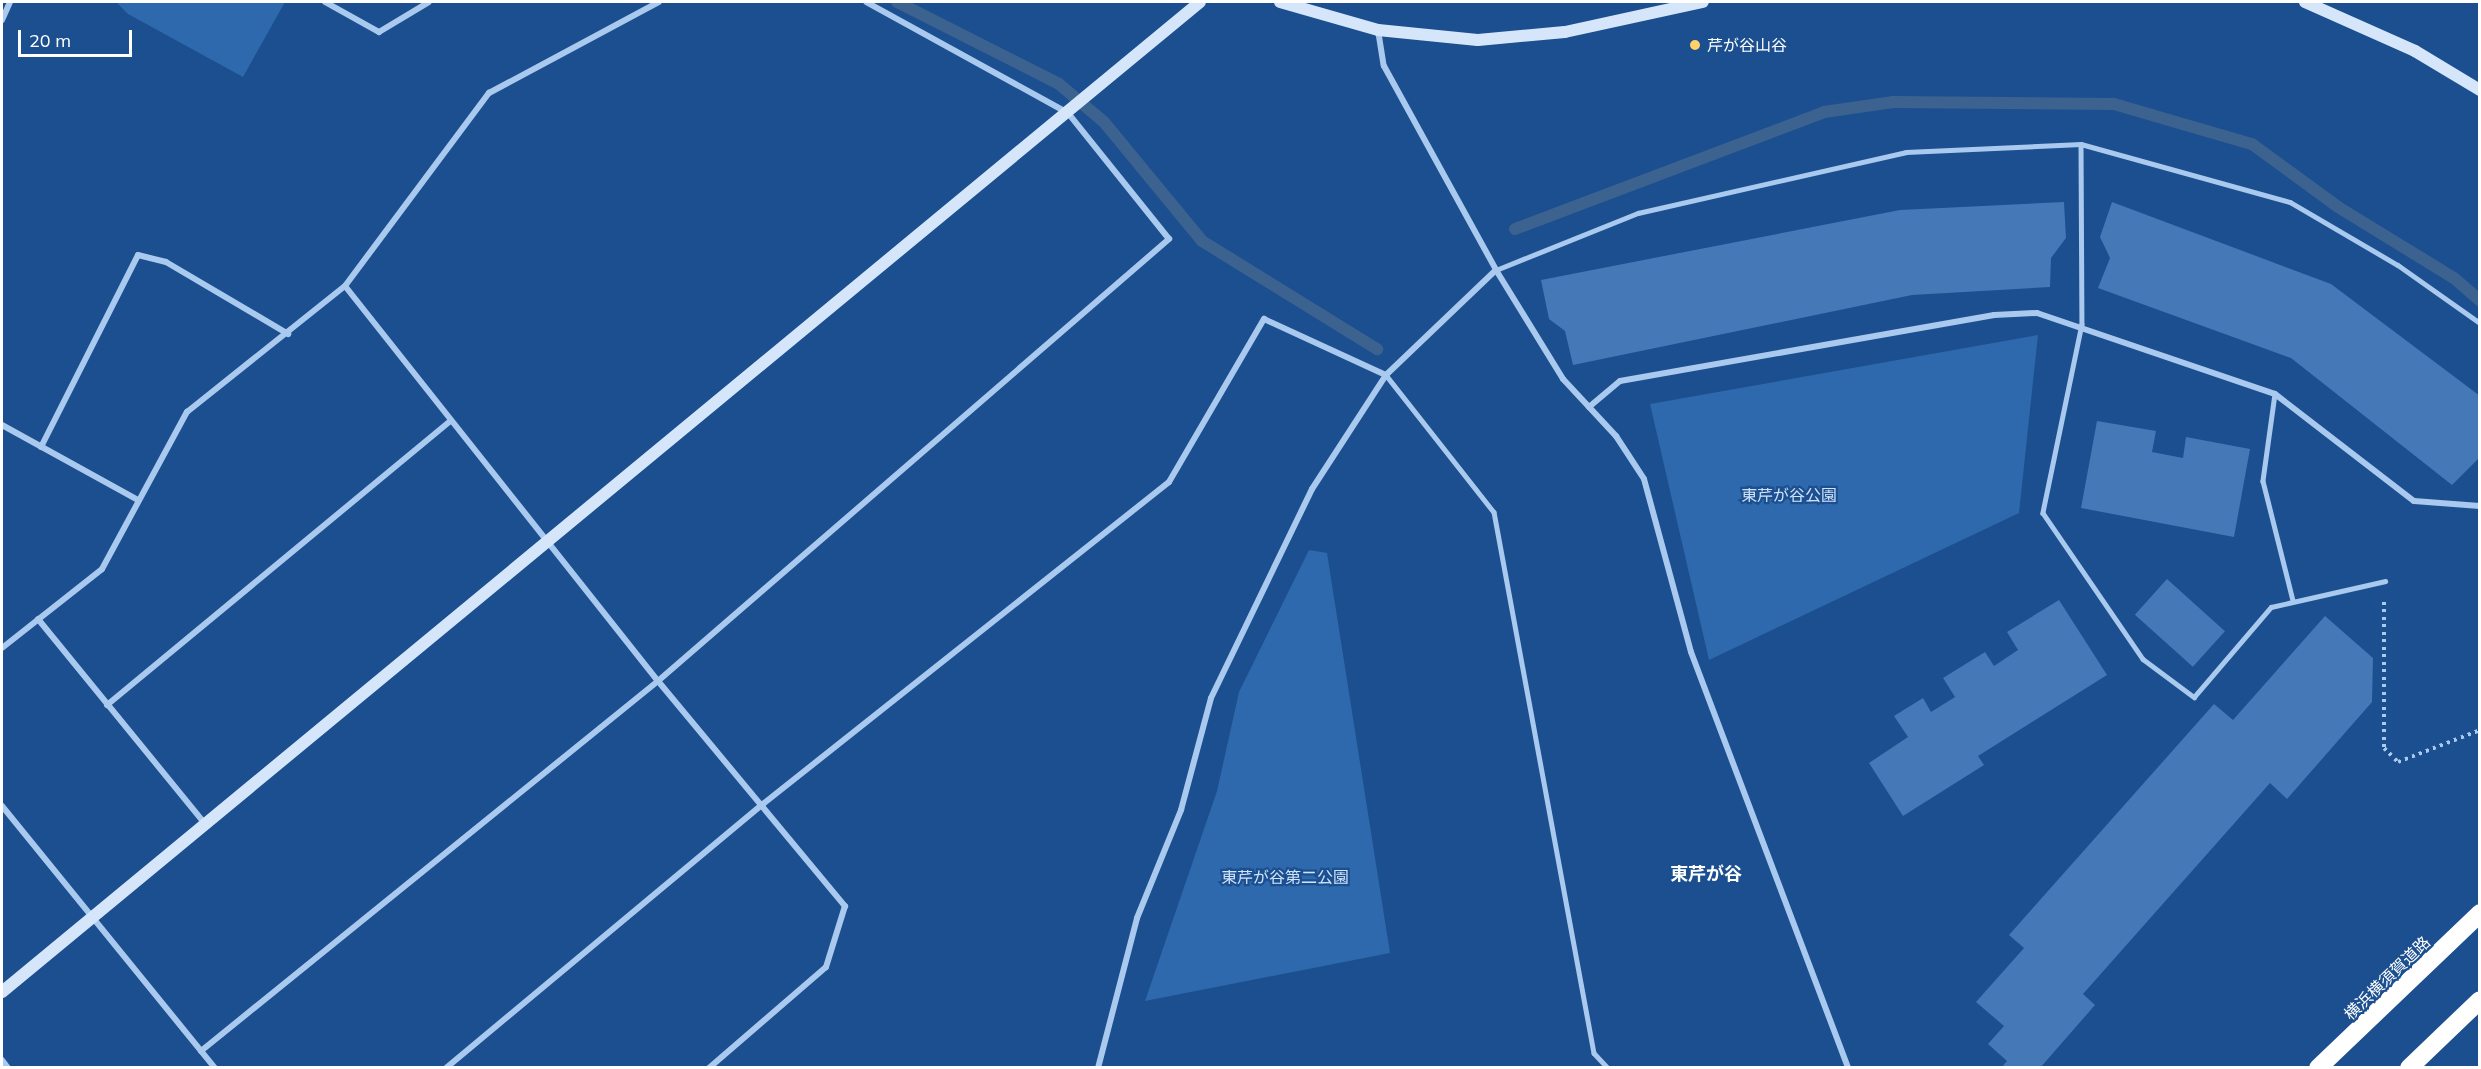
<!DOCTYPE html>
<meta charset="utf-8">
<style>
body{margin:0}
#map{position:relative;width:2481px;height:1069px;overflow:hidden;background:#1b4f8f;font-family:Mulish,"Noto Sans JP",sans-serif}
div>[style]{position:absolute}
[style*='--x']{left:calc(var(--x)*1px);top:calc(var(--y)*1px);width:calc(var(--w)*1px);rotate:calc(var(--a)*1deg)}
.green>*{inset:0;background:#2e69ad}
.stream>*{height:12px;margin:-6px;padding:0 6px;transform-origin:6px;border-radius:6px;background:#3c6290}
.building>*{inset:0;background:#4478b7;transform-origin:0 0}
.path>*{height:4px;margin-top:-2px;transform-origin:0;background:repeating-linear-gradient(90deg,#a9c9ee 0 3px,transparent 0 7.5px)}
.lane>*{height:4.5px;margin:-2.25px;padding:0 2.25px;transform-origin:2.25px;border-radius:2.25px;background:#a9c9ee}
.street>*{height:6px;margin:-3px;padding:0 3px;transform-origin:3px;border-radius:3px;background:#a9c9ee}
.secondary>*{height:12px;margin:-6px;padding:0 6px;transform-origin:6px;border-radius:6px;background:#d6e6fa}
.highway>*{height:18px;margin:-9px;padding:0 9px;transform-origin:9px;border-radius:9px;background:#fff}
.dots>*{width:16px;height:16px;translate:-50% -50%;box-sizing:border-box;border:3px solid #1b4f8f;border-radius:50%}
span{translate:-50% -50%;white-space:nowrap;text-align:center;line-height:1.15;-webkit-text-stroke:4.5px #1b4f8f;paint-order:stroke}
.poi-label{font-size:16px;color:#fff}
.left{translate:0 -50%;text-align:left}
.park-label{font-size:16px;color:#cfe3fa}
.street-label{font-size:16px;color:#fff}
.neighbourhood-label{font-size:18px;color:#fff;font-weight:700}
.frame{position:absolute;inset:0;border:3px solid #fff;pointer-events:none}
.scale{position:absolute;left:18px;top:30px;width:114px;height:27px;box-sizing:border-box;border:3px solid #fff;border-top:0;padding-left:8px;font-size:18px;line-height:21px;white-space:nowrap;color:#fff;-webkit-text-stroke:4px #1b4f8f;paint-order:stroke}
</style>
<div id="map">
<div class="green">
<div style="clip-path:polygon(116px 2px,285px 2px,243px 77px,128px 14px)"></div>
<div style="clip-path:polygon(2038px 335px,2019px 513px,1709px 660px,1650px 404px)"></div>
<div style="clip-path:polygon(1309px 550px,1327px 553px,1390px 953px,1145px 1001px,1217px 791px,1239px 692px)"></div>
</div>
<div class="stream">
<div style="--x:897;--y:2;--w:182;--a:26.8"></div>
<div style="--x:1059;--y:84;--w:59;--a:40.2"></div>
<div style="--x:1104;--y:122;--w:154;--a:50.5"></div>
<div style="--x:1202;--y:241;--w:206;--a:31.7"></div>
<div style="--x:1515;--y:229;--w:330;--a:-20.7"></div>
<div style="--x:1824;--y:112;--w:70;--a:-8.2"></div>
<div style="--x:1893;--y:102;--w:221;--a:0.5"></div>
<div style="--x:2114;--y:104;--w:144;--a:16.2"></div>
<div style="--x:2252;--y:144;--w:107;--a:36.2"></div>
<div style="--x:2338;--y:207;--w:136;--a:31.5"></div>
<div style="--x:2454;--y:278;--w:35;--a:41"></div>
</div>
<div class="building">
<div style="clip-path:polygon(2064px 202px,2066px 238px,2051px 258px,2050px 287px,1912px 295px,1573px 365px,1565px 331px,1549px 319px,1541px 280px,1900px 210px)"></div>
<div style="clip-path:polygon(2112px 202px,2331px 284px,2480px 396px,2480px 457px,2452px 485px,2291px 358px,2098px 288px,2110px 258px,2100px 237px)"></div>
<div style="clip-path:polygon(2097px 421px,2156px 431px,2152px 452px,2183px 458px,2186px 437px,2250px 449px,2234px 537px,2081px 508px)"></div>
<div style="left:2167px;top:579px;width:78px;height:48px;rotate:42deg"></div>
<div style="clip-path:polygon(2059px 600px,2107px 675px,1978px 756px,1984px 765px,1903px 816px,1869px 763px,1908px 737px,1894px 716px,1923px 698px,1931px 712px,1955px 697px,1943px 678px,1985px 652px,1994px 666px,2018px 650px,2007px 632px)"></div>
<div style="clip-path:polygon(2325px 616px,2373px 658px,2372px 702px,2287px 799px,2270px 783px,2083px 994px,2095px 1005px,2040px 1068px,2001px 1068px,2007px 1061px,1988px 1044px,2004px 1026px,1976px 1002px,2024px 948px,2009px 935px,2214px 704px,2233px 720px)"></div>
</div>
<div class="path">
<div style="--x:2384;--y:602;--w:146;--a:90"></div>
<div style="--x:2384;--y:748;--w:20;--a:45"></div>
<div style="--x:2398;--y:762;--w:88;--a:-21.3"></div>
</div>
<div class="lane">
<div style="--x:2081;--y:144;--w:180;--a:89.7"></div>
<div style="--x:2082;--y:324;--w:193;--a:101.7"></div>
<div style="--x:2043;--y:513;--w:177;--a:55.6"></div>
<div style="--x:2143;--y:659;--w:64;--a:36.7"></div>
<div style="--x:2194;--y:697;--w:118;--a:-49.5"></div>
<div style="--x:2271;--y:607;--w:117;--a:-12.8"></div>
<div style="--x:1496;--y:270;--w:153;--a:-21.9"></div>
<div style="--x:1638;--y:213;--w:275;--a:-12.8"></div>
<div style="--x:1906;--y:152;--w:175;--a:-2.6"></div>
<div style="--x:2081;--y:144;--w:217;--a:15.5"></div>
<div style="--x:2290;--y:202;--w:125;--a:30.3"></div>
<div style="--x:2398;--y:265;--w:100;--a:35.3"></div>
<div style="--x:1386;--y:375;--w:174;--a:51.8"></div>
<div style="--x:1494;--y:512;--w:550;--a:79.53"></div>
<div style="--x:1594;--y:1053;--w:21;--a:47"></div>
<div style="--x:2275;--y:394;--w:88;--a:97.9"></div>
<div style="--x:2263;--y:481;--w:123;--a:75.9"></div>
</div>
<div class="street">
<div style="--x:325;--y:2;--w:62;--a:29.1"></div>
<div style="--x:379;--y:32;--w:58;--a:-31"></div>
<div style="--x:2;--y:20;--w:20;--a:-66"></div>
<div style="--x:1378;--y:30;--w:36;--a:81"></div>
<div style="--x:1384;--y:66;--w:233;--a:61.2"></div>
<div style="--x:1496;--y:270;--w:128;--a:58.4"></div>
<div style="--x:1563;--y:379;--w:78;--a:47.1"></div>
<div style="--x:1616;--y:436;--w:51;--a:56.9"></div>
<div style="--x:1644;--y:479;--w:179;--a:74.8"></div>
<div style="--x:1691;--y:652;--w:445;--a:69.3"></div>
<div style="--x:345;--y:286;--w:241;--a:-53.3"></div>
<div style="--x:489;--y:93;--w:193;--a:-28.2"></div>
<div style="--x:1589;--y:407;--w:40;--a:-40"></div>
<div style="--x:1620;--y:381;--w:380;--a:-10"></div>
<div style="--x:1994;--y:315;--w:43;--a:-2.7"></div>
<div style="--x:2037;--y:313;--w:251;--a:18.8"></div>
<div style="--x:2275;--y:394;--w:175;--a:37.6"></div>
<div style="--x:2414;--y:501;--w:66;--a:4.3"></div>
<div style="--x:2;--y:425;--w:153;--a:28.9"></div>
<div style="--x:41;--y:447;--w:215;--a:-63.2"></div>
<div style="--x:138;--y:255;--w:29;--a:14"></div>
<div style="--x:166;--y:262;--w:142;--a:30.5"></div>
<div style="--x:38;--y:619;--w:264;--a:50.8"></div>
<div style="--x:2;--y:648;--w:127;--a:-38.3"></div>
<div style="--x:102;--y:569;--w:179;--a:-61.6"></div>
<div style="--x:187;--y:412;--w:202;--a:-38.6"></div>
<div style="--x:345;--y:286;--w:504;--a:51.61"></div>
<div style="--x:658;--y:681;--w:293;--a:50.3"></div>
<div style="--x:845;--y:906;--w:64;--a:107.3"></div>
<div style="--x:826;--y:967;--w:155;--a:139.2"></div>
<div style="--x:107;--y:705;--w:444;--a:-39.6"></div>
<div style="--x:2;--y:806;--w:338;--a:50.9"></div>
<div style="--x:201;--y:1051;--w:588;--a:-38.99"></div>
<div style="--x:658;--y:681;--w:676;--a:-40.86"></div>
<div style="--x:1169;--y:239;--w:161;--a:-128.7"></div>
<div style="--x:1068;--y:113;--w:230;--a:-151.2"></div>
<div style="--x:2;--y:1060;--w:10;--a:53"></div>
<div style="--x:446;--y:1068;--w:413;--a:-39.8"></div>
<div style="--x:763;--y:804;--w:518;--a:-38.42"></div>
<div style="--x:1169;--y:482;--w:189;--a:-59.8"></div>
<div style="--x:1264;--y:319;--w:134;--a:24.7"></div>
<div style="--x:1098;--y:1068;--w:155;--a:-75.4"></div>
<div style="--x:1137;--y:918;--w:117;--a:-67.8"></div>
<div style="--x:1181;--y:810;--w:116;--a:-75"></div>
<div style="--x:1211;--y:698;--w:232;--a:-64.2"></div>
<div style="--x:1312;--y:489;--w:136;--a:-57"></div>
<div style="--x:1386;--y:375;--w:152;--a:-43.7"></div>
</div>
<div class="secondary">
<div style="--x:1280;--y:2;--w:102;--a:15.9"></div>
<div style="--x:1378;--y:30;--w:100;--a:5.7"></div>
<div style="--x:1478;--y:40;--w:87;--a:-5.3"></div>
<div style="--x:1565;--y:32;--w:141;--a:-12.3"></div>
<div style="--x:2305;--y:2;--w:120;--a:24"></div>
<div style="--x:2415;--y:51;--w:76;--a:31"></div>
<div style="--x:2;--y:992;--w:1554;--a:-39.57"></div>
</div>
<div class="highway">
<div style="--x:2318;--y:1068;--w:224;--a:-43.7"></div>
<div style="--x:2409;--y:1068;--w:98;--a:-43.8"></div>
</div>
<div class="dots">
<div style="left:1695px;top:45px;background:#ffd166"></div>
</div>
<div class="poi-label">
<span class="left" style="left:1707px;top:45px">芹が谷山谷</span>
</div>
<div class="park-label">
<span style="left:1789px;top:495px">東芹が谷公園</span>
<span style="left:1285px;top:877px">東芹が谷第二公園</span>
</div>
<div class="street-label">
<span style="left:2387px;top:978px;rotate:-44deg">横浜横須賀道路</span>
</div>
<div class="neighbourhood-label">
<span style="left:1706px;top:874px">東芹が谷</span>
</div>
<div class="frame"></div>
<div class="scale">20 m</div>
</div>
